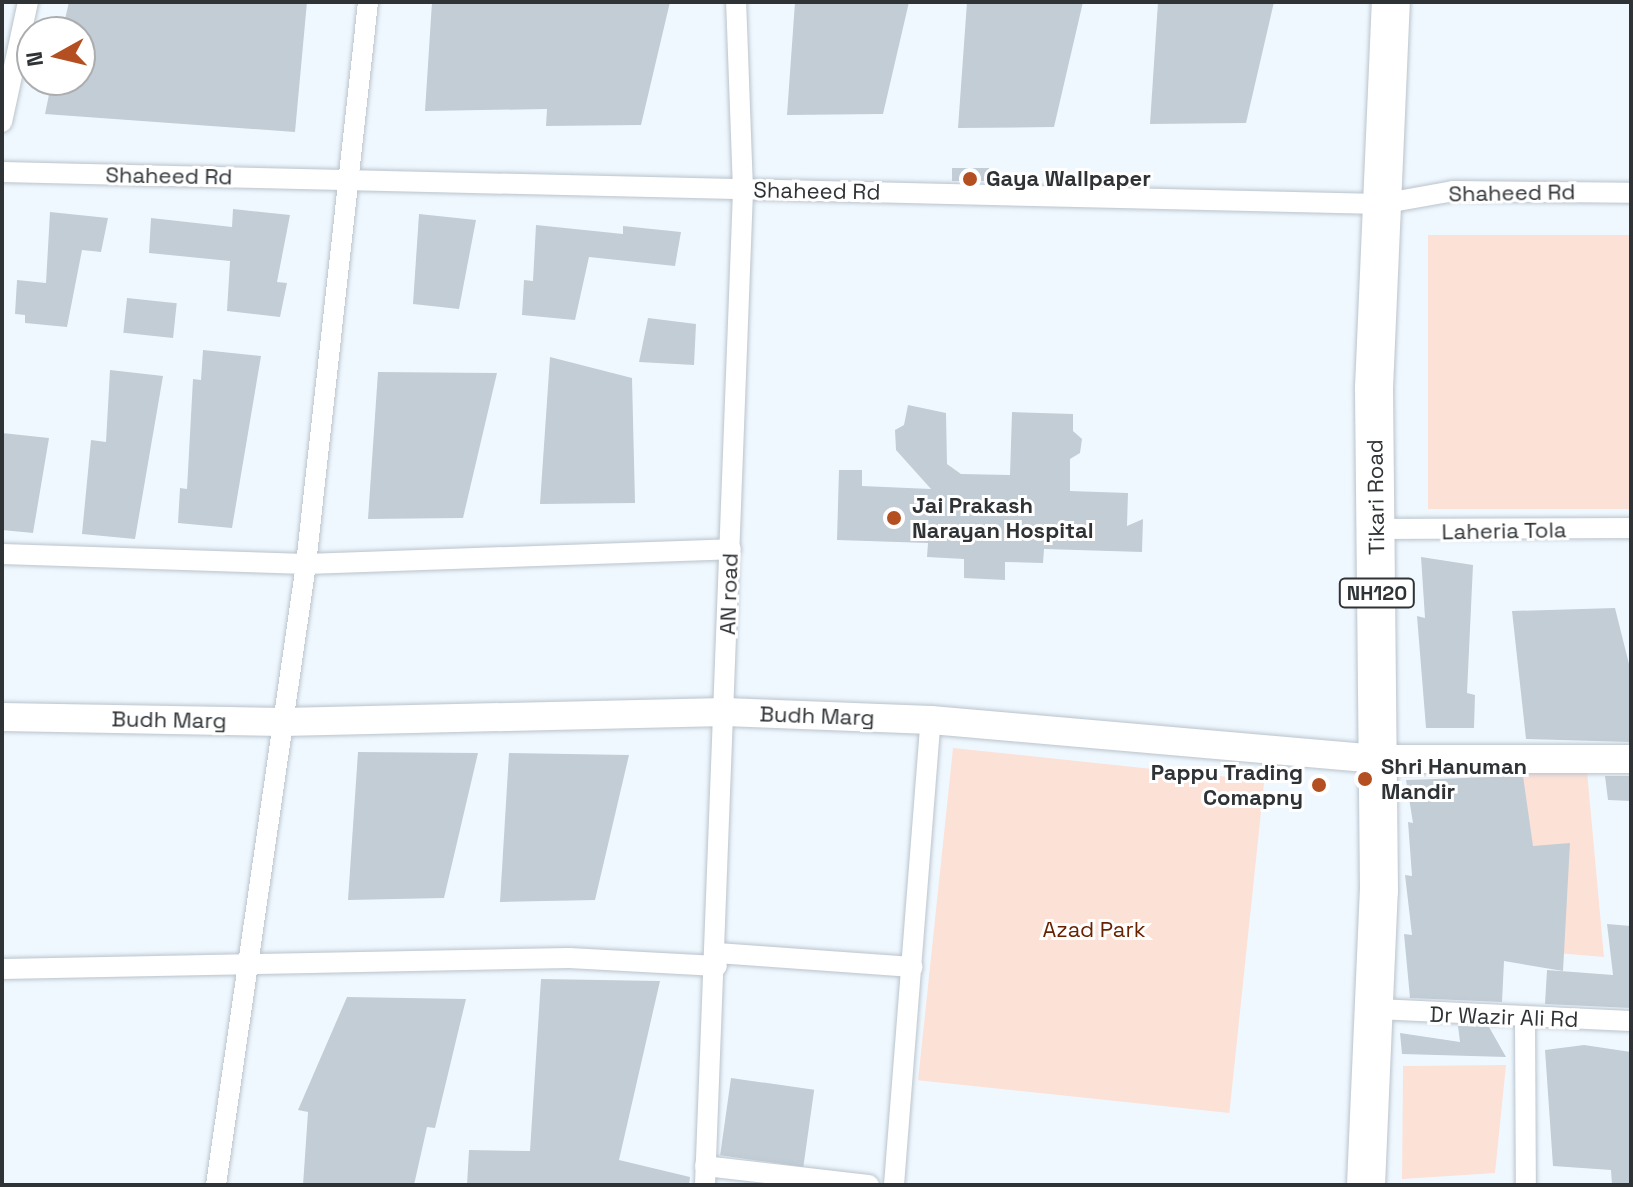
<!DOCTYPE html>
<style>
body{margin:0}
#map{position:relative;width:1633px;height:1187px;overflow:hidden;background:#f0f8ff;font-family:"Space Grotesk",sans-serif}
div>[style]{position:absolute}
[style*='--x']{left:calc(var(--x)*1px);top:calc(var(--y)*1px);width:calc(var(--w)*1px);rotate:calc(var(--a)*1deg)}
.green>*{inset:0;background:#fce1d7;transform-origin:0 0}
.building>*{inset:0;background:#c3cdd6;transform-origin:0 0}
.roads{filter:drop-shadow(0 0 2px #bac4cc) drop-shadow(0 0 2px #bac4cc)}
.street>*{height:20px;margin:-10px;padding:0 10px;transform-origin:10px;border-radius:10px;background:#fff}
.secondary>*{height:28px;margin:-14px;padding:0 14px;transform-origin:14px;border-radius:14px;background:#fff}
.highway>*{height:38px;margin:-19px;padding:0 19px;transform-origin:19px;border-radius:19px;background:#fff}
.dots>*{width:22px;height:22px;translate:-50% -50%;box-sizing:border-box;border:4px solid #fff;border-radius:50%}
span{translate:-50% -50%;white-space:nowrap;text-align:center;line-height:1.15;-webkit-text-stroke:6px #fff;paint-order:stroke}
.shield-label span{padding:2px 6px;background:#fff;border:2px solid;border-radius:6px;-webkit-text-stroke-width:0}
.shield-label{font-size:20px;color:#2f3336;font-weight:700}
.street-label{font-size:22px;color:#2f3336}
.poi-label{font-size:22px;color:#2f3336;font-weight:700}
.left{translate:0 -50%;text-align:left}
.right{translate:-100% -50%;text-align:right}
.park-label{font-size:22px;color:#692200}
.frame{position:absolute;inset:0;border:4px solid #2f3336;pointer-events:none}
.north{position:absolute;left:16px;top:16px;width:80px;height:80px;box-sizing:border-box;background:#fff;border:2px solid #acadaf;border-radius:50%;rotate:262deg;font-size:22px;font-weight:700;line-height:32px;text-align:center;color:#2f3336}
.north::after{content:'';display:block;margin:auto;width:28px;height:36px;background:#b44f21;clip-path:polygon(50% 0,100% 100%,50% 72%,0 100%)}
</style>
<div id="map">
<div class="green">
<div style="left:1631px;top:235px;width:274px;height:203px;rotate:90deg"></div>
<div style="left:953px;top:748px;width:313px;height:334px;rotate:6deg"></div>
<div style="clip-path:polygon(1468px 769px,1587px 771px,1604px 957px,1472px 946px)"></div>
<div style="clip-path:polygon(1506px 1065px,1495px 1173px,1402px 1179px,1403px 1066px)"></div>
</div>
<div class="building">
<div style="clip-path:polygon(69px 2px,307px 2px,295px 132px,45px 114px,52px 80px,80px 80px,80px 32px,62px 32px)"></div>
<div style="clip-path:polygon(432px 2px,670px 2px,641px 125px,546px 126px,547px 109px,425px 111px)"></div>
<div style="clip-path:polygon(795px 2px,909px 2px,883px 114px,787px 115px)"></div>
<div style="clip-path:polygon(967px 2px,1083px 2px,1054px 127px,958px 128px)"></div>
<div style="clip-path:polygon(1158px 2px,1274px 2px,1246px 123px,1150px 124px)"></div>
<div style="left:952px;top:168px;width:37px;height:13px"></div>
<div style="clip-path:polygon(233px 209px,290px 215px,277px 282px,287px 283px,280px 317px,227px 311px,230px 261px,149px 253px,151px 218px,232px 227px)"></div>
<div style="clip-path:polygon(50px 212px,108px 218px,101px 252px,82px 250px,67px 327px,25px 323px,25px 315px,15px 314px,17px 280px,46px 283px)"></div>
<div style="clip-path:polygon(419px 214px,476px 220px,459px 309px,413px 304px)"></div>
<div style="clip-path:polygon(536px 225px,623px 234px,623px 226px,681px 232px,675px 266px,589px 257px,575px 320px,522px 315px,524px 280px,533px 281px)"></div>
<div style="left:127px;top:298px;width:50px;height:35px;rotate:6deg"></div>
<div style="clip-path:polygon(648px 318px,696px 324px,694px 365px,639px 362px)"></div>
<div style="clip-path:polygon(203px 350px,261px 356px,232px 528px,178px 523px,180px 488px,187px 489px,193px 379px,201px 380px)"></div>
<div style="clip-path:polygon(550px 357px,632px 378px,635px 503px,540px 504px)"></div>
<div style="clip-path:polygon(110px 370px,163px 376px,135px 539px,82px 534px,91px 440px,106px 442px)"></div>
<div style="clip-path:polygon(378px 372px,497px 373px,463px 518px,368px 519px)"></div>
<div style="clip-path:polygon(908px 405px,946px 413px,947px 464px,961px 474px,1010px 475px,1012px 412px,1073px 414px,1073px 431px,1082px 439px,1080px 453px,1070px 459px,1070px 491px,1128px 493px,1127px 526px,1143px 519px,1142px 552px,1044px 549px,1043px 563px,1005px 562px,1005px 580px,964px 578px,964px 559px,927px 557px,928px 543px,837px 540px,839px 470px,862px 470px,862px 486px,931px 489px,896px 450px,895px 430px,904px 425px)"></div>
<div style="clip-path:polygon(2px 433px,49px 438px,33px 533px,2px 530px)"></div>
<div style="clip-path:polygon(1421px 557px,1473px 565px,1467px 693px,1475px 695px,1474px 728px,1426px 728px,1417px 616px,1425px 618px)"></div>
<div style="clip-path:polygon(1615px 608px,1631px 672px,1631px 742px,1526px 739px,1512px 611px)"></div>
<div style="clip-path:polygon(358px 752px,478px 753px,444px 898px,348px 900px)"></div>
<div style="clip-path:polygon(509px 753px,629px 755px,595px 900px,500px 902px)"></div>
<div style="clip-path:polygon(1523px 776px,1533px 846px,1570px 843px,1563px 971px,1504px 961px,1502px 1002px,1410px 998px,1404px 934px,1412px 935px,1405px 875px,1412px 876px,1408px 822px,1413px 823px,1406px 780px)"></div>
<div style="clip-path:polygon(1605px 776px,1631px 776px,1631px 801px,1608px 800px)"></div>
<div style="clip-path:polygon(1607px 924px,1631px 926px,1631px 1008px,1545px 1004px,1547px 970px,1613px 975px)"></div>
<div style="clip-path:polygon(541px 979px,660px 981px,619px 1160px,690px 1177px,689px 1185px,467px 1185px,469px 1150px,530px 1151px)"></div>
<div style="clip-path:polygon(347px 997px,466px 999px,435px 1128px,427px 1127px,414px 1185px,303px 1185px,308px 1112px,298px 1110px)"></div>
<div style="clip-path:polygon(1458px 1026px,1489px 1027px,1506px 1057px,1402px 1054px,1400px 1033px,1460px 1042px)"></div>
<div style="clip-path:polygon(1584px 1045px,1631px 1052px,1631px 1185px,1612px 1185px,1611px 1170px,1553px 1166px,1545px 1050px)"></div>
<div style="left:731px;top:1078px;width:84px;height:78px;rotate:8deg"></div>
</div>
<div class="roads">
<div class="street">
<div style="--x:2;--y:122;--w:123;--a:-77.8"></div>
<div style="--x:2;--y:172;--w:1379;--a:1.33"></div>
<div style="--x:1381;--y:204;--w:73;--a:-10.2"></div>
<div style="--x:1453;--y:191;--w:178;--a:0.6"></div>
<div style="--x:1377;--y:529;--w:254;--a:-0.2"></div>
<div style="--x:2;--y:554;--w:304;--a:1.9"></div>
<div style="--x:306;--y:564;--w:425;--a:-2"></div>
<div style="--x:717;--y:953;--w:196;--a:4.1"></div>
<div style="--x:2;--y:969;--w:567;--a:-1.11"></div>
<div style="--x:569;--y:958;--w:148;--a:3.1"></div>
<div style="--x:1377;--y:1009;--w:254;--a:2.7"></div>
<div style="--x:1525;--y:1018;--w:167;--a:89.7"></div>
<div style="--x:705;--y:1166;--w:165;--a:6.6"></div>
<div style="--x:216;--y:1185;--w:627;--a:-81.75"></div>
<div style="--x:306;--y:564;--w:565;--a:-83.7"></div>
<div style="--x:705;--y:1185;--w:996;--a:-87.81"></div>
<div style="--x:743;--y:190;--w:188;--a:-92.1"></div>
<div style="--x:894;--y:1185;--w:466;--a:-85.5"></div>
</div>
<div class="secondary">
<div style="--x:2;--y:717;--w:281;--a:1"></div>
<div style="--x:283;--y:722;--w:442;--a:-1.3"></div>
<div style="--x:725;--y:712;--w:206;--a:2.2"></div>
<div style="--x:931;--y:720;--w:448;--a:5"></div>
<div style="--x:1377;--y:759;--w:254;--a:0"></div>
</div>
<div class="highway">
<div style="--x:1366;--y:1185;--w:294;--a:-87.5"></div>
<div style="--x:1379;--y:891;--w:503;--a:-90.57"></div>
<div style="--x:1374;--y:388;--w:386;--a:-87.5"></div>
</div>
</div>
<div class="dots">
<div style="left:970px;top:179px;background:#b44f21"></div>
<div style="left:894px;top:518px;background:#b44f21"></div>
<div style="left:1365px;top:779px;background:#b44f21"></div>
<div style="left:1319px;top:785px;background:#b44f21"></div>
</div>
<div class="shield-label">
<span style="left:1377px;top:593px">NH120</span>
</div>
<div class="street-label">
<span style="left:169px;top:176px;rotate:1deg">Shaheed Rd</span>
<span style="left:817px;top:191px;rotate:1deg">Shaheed Rd</span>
<span style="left:1512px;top:193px;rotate:-1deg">Shaheed Rd</span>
<span style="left:1376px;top:497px;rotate:-91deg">Tikari Road</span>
<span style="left:1504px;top:531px;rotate:-1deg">Laheria Tola</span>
<span style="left:729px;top:594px;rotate:-88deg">AN road</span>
<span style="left:817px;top:716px;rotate:2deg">Budh Marg</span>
<span style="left:169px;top:720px;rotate:1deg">Budh Marg</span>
<span style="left:1504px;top:1017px;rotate:2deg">Dr Wazir Ali Rd</span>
</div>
<div class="poi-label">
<span class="left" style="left:986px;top:179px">Gaya Wallpaper</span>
<span class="left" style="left:912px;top:518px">Jai Prakash<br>Narayan Hospital</span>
<span class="left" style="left:1381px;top:779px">Shri Hanuman<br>Mandir</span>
<span class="right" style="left:1303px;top:785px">Pappu Trading<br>Comapny</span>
</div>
<div class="park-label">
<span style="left:1094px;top:930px">Azad Park</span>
</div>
<div class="frame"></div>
<div class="north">N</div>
</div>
